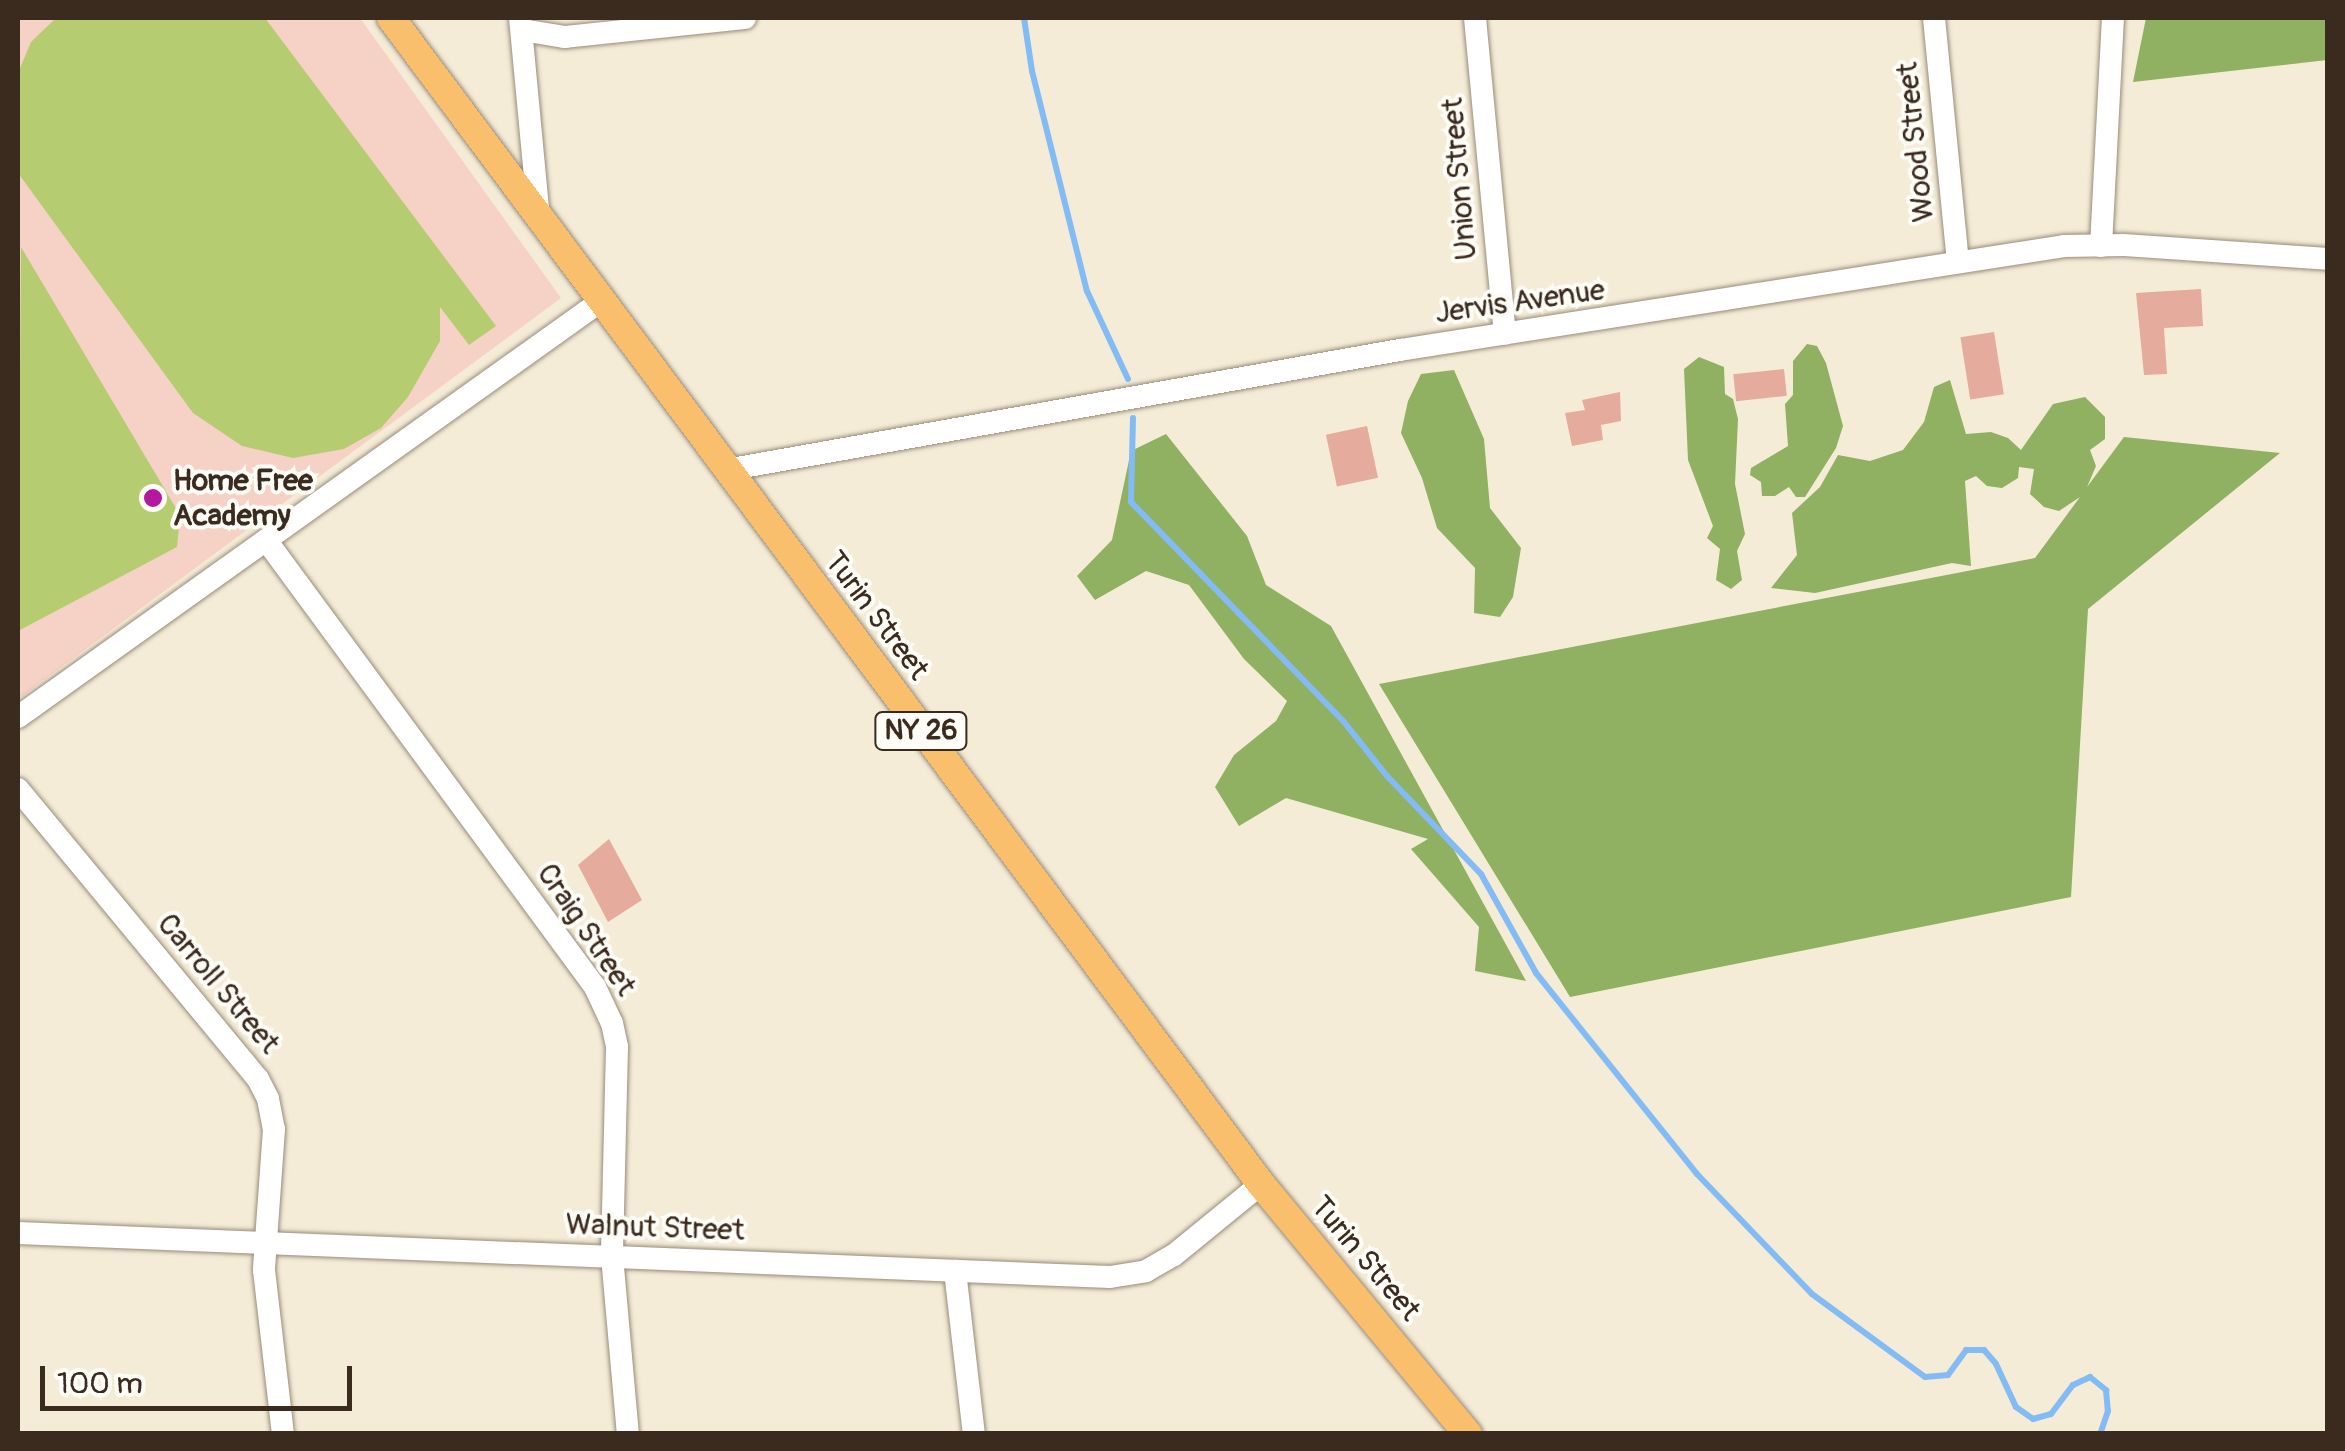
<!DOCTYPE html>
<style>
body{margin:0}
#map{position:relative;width:2345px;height:1451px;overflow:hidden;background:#f4ecd7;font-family:Pangolin,sans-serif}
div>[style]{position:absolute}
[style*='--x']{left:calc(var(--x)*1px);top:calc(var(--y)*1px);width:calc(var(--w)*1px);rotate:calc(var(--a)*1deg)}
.built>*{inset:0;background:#f6d1c5}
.green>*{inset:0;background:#b6cc70}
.forest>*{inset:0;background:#90b062}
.stream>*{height:6px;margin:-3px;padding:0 3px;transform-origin:3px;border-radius:3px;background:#83bcf4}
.building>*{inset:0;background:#e5ab9c;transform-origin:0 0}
.roads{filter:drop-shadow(0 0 2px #988b7a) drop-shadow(0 0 2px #988b7a)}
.minor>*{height:22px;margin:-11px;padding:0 11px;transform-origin:11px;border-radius:11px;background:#fff}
.major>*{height:28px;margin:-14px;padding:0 14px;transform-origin:14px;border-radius:14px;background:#f9bf6d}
.dots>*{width:28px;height:28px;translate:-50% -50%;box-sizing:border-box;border:5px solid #fdfcf7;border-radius:50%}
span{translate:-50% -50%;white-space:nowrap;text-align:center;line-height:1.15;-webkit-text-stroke:8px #fdfcf7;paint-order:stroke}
.shield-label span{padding:2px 8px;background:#fdfcf7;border:2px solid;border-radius:8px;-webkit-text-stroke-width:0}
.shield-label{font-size:28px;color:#3b2a1e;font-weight:700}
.street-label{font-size:30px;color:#3b2a1e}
.poi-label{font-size:30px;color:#3b2a1e;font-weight:700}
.left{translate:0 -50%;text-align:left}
.frame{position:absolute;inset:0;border:20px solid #3b2a1e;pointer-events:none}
.scale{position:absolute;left:40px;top:1366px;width:312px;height:45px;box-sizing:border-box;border:5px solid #3b2a1e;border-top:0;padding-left:12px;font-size:30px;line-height:35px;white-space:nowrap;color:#3b2a1e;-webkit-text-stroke:8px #fdfcf7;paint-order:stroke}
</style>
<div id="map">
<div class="built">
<div style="clip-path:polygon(18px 18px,360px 18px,561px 298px,18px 699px)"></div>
</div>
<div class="green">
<div style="clip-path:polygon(56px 18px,265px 18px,496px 326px,469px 345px,440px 307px,440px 341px,408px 397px,381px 428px,344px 449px,293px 458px,242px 446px,193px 413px,18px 173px,18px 73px,31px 42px)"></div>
<div style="clip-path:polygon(21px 247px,180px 515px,177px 547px,18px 631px)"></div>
</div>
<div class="forest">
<div style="clip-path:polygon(2146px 18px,2327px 18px,2327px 60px,2133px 82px)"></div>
<div style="clip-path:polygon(1807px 344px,1817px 346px,1826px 363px,1843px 426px,1836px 448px,1805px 497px,1796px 497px,1789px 487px,1775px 496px,1762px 496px,1761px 482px,1750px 475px,1751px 468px,1788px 446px,1785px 404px,1793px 395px,1793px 361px)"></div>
<div style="clip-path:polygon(1699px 357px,1724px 367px,1725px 394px,1733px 399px,1738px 419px,1735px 484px,1745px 534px,1737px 551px,1742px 580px,1731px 589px,1716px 580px,1720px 549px,1707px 538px,1713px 526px,1688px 460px,1684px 369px)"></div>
<div style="clip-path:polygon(1454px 370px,1484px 439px,1490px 508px,1521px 548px,1513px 597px,1500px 617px,1474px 613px,1475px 568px,1437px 528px,1422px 478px,1401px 433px,1408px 401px,1421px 374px)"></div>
<div style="clip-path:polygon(1950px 380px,1966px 434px,1991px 432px,2008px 438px,2021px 450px,2053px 404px,2085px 397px,2105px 417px,2105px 439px,2090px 450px,2096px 466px,2087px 487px,2124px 437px,2280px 453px,2088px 609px,2071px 897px,1570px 997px,1379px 684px,2035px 558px,2080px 497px,2059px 511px,2044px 507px,2030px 494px,2034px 469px,2019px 467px,2018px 478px,2002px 488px,1987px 486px,1976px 476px,1965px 481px,1971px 566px,1952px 563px,1815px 593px,1771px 588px,1797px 555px,1792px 513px,1820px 487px,1838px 455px,1870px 461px,1903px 450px,1924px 422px,1934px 387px)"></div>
<div style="clip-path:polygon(1166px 434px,1247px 536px,1266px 585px,1331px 626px,1526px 981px,1475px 971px,1479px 927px,1411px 849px,1428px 839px,1286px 798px,1239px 826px,1215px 787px,1234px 755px,1276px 721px,1287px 701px,1244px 659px,1189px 585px,1146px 571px,1095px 600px,1077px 576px,1112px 540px,1131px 451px)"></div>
</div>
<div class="stream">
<div style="--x:1024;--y:18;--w:54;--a:81.4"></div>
<div style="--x:1032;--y:71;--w:227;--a:76"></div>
<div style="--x:1087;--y:291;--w:97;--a:65"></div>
<div style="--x:1133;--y:418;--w:84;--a:91.4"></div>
<div style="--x:1131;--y:502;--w:306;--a:45.9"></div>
<div style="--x:1344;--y:722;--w:69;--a:51.5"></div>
<div style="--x:1387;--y:776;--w:136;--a:46.2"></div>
<div style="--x:1481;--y:874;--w:113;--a:60.9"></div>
<div style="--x:1536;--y:973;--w:258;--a:51.3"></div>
<div style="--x:1697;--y:1174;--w:166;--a:46.2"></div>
<div style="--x:1812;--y:1294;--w:140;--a:36.3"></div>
<div style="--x:1925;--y:1377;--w:23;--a:-5"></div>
<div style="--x:1948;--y:1375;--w:31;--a:-54"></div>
<div style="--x:1966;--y:1350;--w:18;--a:0"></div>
<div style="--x:1984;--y:1350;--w:18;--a:49"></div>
<div style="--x:1996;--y:1364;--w:47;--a:65.1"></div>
<div style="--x:2016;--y:1407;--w:21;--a:35"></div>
<div style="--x:2033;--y:1419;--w:19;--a:-16"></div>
<div style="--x:2051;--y:1414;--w:36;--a:-53"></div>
<div style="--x:2073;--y:1385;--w:19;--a:-25"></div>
<div style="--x:2090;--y:1377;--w:21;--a:39"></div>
<div style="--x:2106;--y:1390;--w:21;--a:85"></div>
<div style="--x:2108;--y:1411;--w:24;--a:109"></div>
</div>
<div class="building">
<div style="clip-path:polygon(2201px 289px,2203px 326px,2164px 328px,2167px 374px,2144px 375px,2136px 293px)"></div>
<div style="left:1994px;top:332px;width:63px;height:34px;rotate:81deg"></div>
<div style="left:1784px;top:369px;width:27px;height:51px;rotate:84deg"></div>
<div style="clip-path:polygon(1620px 392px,1621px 421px,1601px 425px,1603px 440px,1572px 446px,1565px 413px,1585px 410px,1582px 400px)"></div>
<div style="left:1367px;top:426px;width:53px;height:42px;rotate:78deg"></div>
<div style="clip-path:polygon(609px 839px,642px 900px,608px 922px,578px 865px)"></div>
</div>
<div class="roads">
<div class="minor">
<div style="--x:520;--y:18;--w:201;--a:84.6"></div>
<div style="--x:1475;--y:18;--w:317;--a:84.6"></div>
<div style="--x:1934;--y:18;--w:244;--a:84.4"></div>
<div style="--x:522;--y:30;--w:44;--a:9.2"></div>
<div style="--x:565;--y:37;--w:181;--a:-6"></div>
<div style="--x:2101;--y:246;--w:228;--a:-87"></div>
<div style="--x:726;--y:470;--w:685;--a:-10.1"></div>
<div style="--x:1400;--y:350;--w:672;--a:-8.9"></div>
<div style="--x:2064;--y:246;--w:60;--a:-1"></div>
<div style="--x:2124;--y:245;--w:204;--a:3.9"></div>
<div style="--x:266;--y:540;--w:555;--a:53.65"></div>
<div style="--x:595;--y:987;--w:40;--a:65"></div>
<div style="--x:612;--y:1023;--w:25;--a:78"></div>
<div style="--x:617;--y:1047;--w:209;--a:91.4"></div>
<div style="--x:612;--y:1256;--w:179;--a:84.9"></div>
<div style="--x:18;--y:717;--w:716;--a:-35.51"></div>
<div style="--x:18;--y:789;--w:376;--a:50.4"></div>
<div style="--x:258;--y:1079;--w:22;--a:63"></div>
<div style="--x:268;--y:1099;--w:31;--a:79"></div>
<div style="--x:274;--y:1129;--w:141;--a:94.1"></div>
<div style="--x:264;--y:1270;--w:165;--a:83.4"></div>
<div style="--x:18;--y:1233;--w:1093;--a:2.31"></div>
<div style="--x:1110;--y:1277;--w:36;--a:-9"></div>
<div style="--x:1146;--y:1271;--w:32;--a:-30"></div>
<div style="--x:1174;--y:1255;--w:112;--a:-39.2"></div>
<div style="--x:955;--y:1271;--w:164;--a:83.4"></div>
</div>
<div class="major">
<div style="--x:391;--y:18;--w:1455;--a:53.27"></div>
<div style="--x:1261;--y:1184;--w:325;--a:50.4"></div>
</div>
</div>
<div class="dots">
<div style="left:153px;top:498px;background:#b5179e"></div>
</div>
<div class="shield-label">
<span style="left:921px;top:731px">NY 26</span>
</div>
<div class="street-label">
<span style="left:1916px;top:142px;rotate:-96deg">Wood Street</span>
<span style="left:1460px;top:179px;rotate:-95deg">Union Street</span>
<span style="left:1520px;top:302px;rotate:-8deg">Jervis Avenue</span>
<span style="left:876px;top:616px;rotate:53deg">Turin Street</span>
<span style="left:586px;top:930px;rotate:56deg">Craig Street</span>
<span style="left:218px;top:984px;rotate:50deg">Carroll Street</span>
<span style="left:655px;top:1228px;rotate:2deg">Walnut Street</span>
<span style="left:1365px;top:1259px;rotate:50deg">Turin Street</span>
</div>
<div class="poi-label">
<span class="left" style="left:173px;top:498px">Home Free<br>Academy</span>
</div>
<div class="frame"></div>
<div class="scale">100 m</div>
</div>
